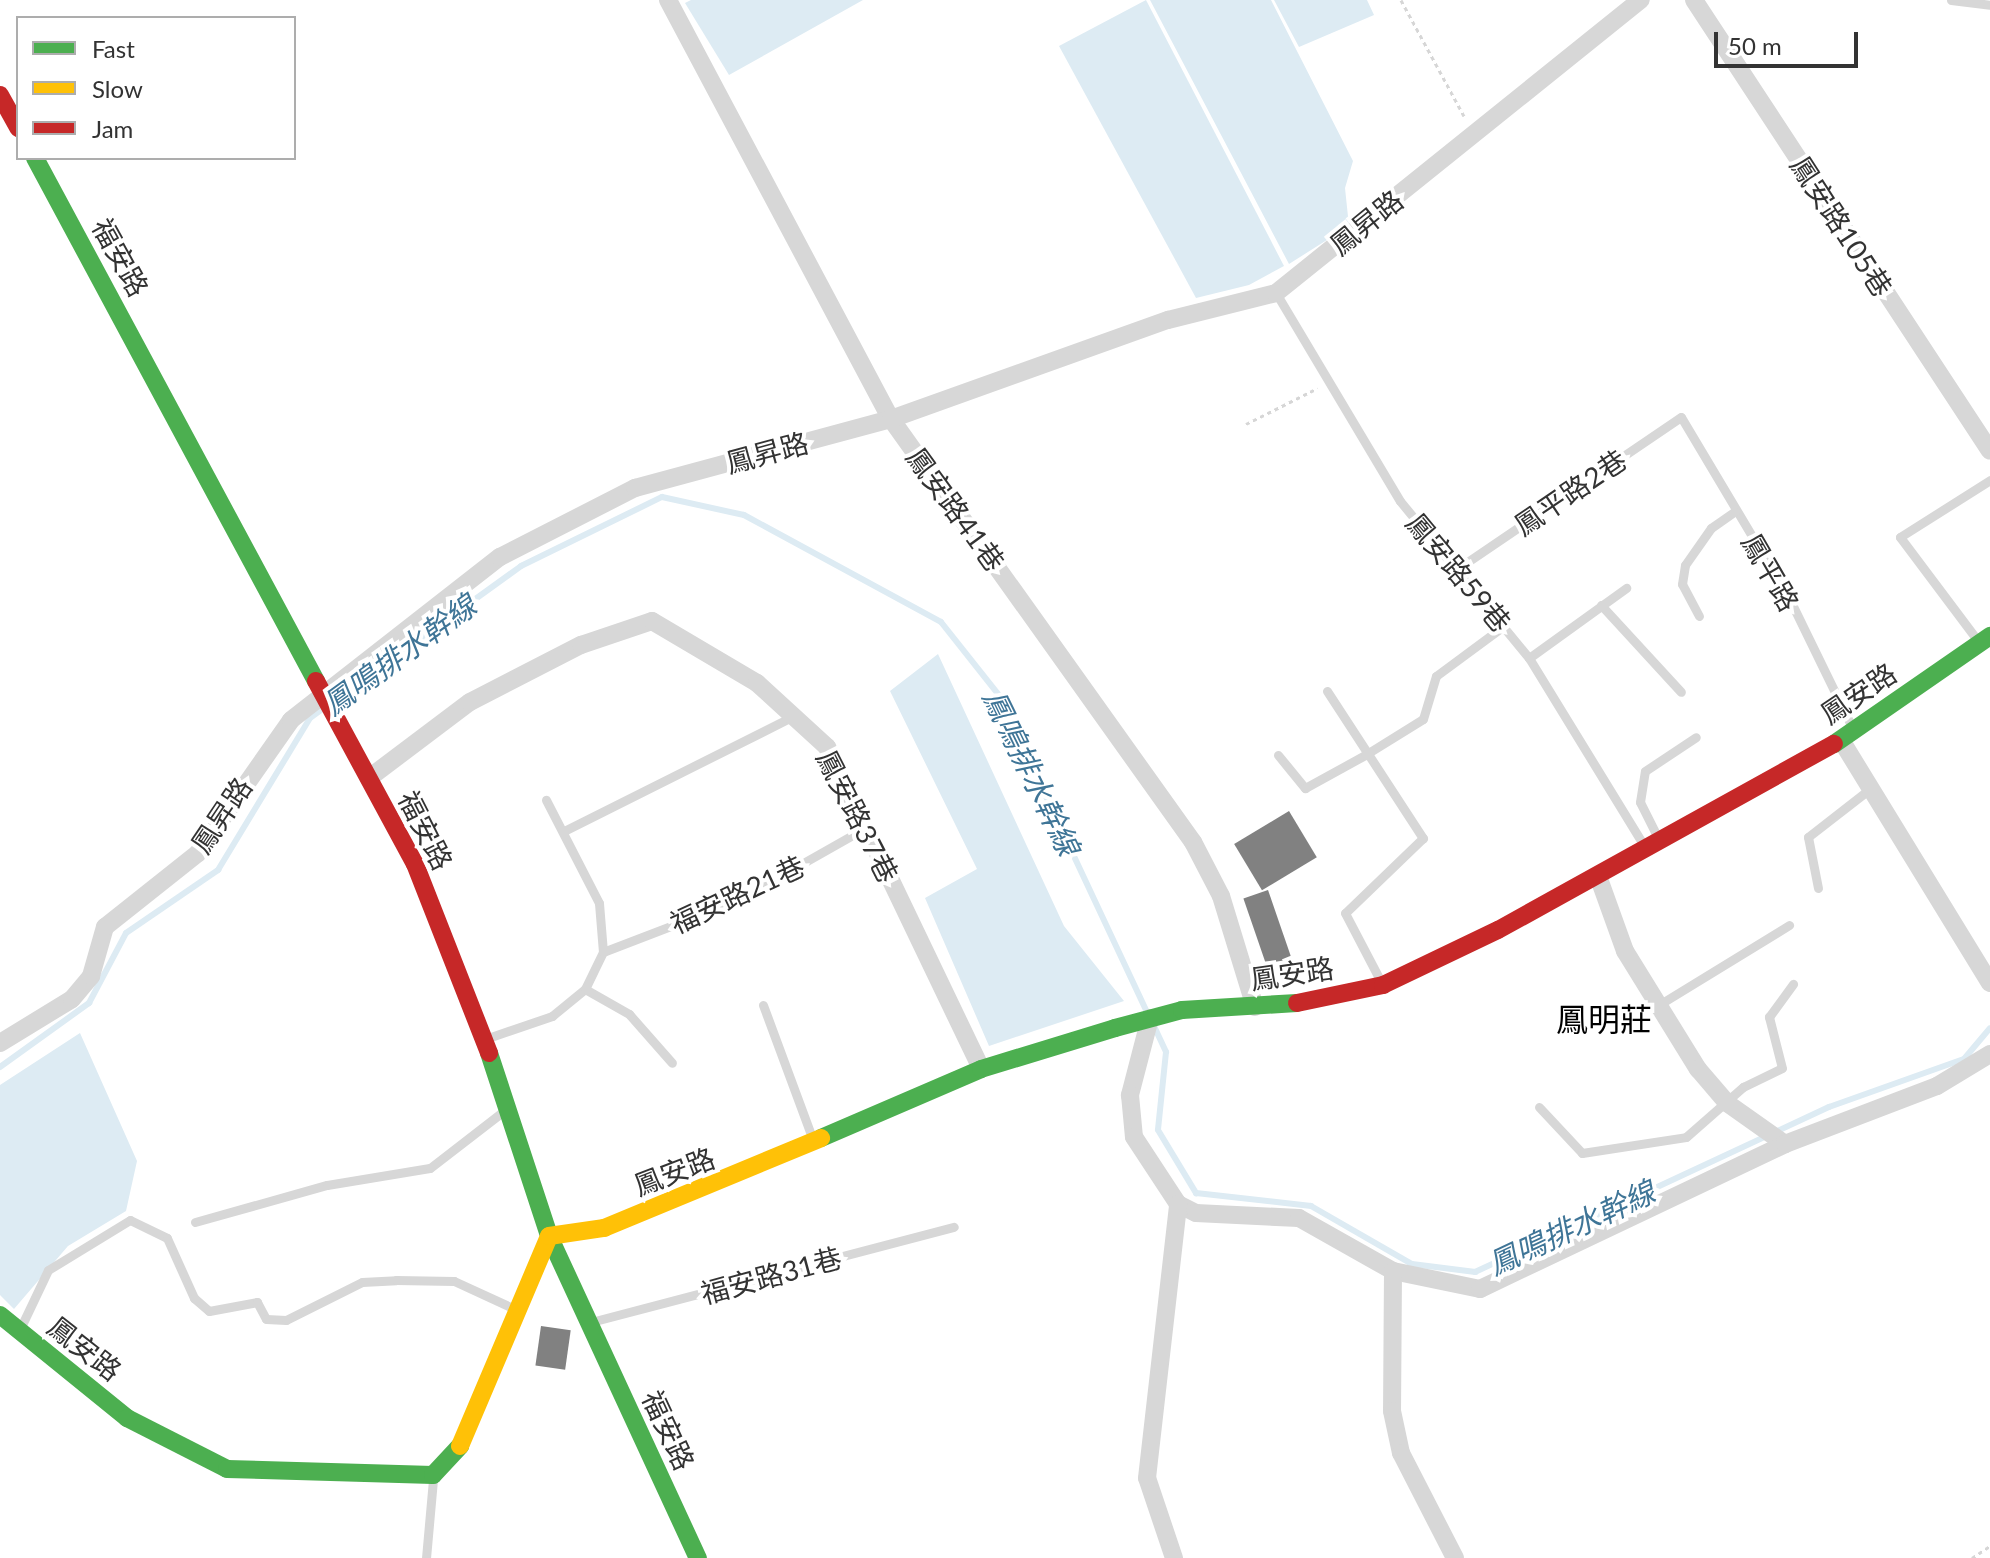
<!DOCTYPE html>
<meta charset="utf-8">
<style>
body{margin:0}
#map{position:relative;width:1990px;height:1558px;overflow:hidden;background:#fff;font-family:Lato,"Noto Sans TC",sans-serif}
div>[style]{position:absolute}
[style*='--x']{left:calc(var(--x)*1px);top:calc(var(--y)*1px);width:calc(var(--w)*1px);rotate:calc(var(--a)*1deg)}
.water>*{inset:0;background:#ddebf3}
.stream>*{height:6px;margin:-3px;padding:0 3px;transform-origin:3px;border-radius:3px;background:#ddebf3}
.building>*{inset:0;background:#818181;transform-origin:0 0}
.path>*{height:3px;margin-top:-1.5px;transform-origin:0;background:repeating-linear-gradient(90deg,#d6d6d6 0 4px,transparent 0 8px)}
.lane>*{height:9px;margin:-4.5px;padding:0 4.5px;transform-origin:4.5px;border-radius:4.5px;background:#d7d7d7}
.street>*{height:18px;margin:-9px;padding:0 9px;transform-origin:9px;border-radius:9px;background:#d7d7d7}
.fast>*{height:18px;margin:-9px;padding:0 9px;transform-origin:9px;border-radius:9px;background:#4caf50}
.slow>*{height:18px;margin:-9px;padding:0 9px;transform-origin:9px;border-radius:9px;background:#ffc107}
.jam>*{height:18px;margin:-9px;padding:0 9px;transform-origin:9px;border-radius:9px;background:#c62828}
span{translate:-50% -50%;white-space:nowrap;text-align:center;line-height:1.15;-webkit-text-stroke:8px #fff;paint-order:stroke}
.street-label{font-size:28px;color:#333}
.water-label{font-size:30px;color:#3f7597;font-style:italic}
.quarter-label{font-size:32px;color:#000}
.legend{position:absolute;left:16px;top:16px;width:280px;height:144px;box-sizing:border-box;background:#fff;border:2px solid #adadad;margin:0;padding:10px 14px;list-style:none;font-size:24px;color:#333}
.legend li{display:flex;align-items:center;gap:16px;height:40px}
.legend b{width:40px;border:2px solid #adadad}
.scale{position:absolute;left:1714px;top:32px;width:144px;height:36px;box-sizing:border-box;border:4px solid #333;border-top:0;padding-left:10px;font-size:24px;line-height:28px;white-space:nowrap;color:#333;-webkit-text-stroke:6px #fff;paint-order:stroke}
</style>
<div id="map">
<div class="water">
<div style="clip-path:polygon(691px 0,863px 0,729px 75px,685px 3px)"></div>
<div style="clip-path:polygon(1146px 0,1284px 266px,1249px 285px,1196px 298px,1059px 46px)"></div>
<div style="clip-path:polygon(1150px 0,1271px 0,1353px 161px,1345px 188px,1349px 226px,1289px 264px)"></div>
<div style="clip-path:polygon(1274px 0,1367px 0,1374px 15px,1299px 47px)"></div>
<div style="clip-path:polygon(938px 654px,1064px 926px,1124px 1001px,989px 1046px,925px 898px,977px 869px,890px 691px)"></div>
<div style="clip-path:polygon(80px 1033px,137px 1161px,126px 1211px,68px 1246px,14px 1309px,0 1295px,0 1085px)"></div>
</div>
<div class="stream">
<div style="--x:334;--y:701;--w:231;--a:-35.8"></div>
<div style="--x:521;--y:566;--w:157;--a:-26.1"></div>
<div style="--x:662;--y:497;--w:84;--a:12.4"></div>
<div style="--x:744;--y:515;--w:224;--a:28.5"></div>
<div style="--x:941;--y:622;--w:92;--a:51.6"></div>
<div style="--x:998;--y:694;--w:353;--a:64.9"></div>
<div style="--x:1153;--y:1024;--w:31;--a:65"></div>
<div style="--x:1166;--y:1052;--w:78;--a:95.9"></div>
<div style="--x:1158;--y:1130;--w:74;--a:58.9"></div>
<div style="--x:1196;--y:1193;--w:116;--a:6.4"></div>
<div style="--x:1311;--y:1206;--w:116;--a:29.9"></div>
<div style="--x:1412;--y:1264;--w:64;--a:7.2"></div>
<div style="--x:1475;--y:1272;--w:391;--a:-25"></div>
<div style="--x:1829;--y:1107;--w:143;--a:-19.6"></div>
<div style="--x:1964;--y:1059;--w:40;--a:-50"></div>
<div style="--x:0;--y:1067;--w:110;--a:-35.7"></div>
<div style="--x:89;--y:1003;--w:79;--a:-62.1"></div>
<div style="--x:126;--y:933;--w:112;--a:-34.4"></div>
<div style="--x:218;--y:870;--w:178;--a:-58.8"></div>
<div style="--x:310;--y:718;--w:19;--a:-36"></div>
</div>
<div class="building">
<div style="left:1289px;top:811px;width:54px;height:64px;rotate:59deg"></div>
<div style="left:1268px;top:890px;width:87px;height:26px;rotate:71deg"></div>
<div style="left:541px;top:1326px;width:30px;height:40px;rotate:8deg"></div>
</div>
<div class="path">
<div style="--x:1401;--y:0;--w:132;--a:61.5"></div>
<div style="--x:1246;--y:424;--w:80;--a:-26.6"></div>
<div style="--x:1972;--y:1558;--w:22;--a:-34"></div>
</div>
<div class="lane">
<div style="--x:1951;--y:0;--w:39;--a:7"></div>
<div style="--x:1276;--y:293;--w:242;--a:59.2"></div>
<div style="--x:1400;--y:501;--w:203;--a:50.6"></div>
<div style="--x:1529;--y:658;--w:220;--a:58.5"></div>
<div style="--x:1460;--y:567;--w:267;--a:-34.2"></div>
<div style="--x:1681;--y:417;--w:213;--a:59.2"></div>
<div style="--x:1790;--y:600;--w:144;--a:64"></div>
<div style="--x:1601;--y:605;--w:118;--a:47.4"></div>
<div style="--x:1699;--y:616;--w:36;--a:-118"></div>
<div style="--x:1682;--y:584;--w:19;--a:-81"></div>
<div style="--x:1685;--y:565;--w:45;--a:-54.9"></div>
<div style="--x:1711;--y:528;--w:29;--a:-35"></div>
<div style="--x:1978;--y:641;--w:130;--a:-126.9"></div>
<div style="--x:1900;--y:537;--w:107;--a:-32.3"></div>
<div style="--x:1529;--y:658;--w:120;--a:-35.8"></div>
<div style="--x:1327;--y:691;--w:176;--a:56.9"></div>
<div style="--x:1423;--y:838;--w:108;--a:136.1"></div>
<div style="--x:1345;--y:913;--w:78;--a:62.4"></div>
<div style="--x:1278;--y:755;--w:43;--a:50.7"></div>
<div style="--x:1305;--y:788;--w:68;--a:-28.8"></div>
<div style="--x:1365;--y:755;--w:68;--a:-31.8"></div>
<div style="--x:1423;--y:719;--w:45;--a:-73.2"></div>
<div style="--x:1436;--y:676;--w:86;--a:-36.5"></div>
<div style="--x:566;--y:830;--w:255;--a:-26.6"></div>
<div style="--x:1658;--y:838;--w:40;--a:-116.6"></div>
<div style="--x:1640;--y:802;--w:31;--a:-81"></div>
<div style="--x:1645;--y:771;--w:61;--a:-33.7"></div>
<div style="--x:1818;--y:888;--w:52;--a:-101.1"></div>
<div style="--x:1808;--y:837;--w:80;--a:-37.9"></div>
<div style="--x:603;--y:952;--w:142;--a:-21"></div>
<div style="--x:736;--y:901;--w:150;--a:-29.5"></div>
<div style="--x:585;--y:989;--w:51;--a:29.6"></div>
<div style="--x:629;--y:1014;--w:65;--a:48.7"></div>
<div style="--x:763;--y:1005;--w:144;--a:69.7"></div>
<div style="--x:1657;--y:1006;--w:155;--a:-31.5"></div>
<div style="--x:485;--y:1039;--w:71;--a:-18.9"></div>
<div style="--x:552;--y:1016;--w:43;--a:-39.3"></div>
<div style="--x:585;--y:989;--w:41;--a:-64.1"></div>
<div style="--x:603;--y:952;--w:49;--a:-94.7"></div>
<div style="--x:599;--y:903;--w:116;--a:-117.2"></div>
<div style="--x:1539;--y:1107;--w:63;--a:46.9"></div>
<div style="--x:1582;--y:1153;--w:105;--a:-8.7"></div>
<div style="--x:1686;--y:1137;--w:76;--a:-41.3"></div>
<div style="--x:1743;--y:1087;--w:43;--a:-26"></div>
<div style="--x:1782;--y:1068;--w:53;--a:-104.3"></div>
<div style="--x:1769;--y:1017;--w:41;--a:-54"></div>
<div style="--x:195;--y:1222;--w:137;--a:-15.7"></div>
<div style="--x:327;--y:1185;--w:104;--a:-9.4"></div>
<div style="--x:430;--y:1168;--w:95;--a:-37.7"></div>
<div style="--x:591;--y:1322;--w:375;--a:-14.7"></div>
<div style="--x:20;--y:1329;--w:65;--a:-64.6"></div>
<div style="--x:48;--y:1270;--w:96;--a:-31.4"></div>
<div style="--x:130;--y:1220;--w:41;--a:25.9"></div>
<div style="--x:167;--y:1238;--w:66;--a:65.8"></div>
<div style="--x:194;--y:1298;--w:20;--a:41"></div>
<div style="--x:209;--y:1311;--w:49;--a:-10.6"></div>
<div style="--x:257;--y:1302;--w:19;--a:62"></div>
<div style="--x:266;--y:1319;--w:20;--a:3"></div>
<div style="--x:286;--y:1320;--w:85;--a:-26.6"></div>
<div style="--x:362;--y:1282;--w:34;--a:-3"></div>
<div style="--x:396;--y:1280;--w:58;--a:1"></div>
<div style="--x:454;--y:1281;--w:67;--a:24.7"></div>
<div style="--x:426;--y:1558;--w:79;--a:-84.9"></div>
</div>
<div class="street">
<div style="--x:668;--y:0;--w:475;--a:62"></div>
<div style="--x:891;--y:419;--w:520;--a:54.48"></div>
<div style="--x:1193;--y:842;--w:61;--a:62.6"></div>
<div style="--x:1221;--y:896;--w:116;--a:73"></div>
<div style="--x:1694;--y:0;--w:539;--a:56.72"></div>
<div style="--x:1841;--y:740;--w:285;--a:58.5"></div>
<div style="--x:369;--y:778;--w:126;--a:-37"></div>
<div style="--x:470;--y:702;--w:125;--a:-27.2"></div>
<div style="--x:581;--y:645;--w:75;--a:-18.7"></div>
<div style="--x:652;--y:621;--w:122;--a:30.6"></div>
<div style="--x:757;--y:683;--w:95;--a:42.4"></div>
<div style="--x:827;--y:747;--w:357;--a:64.4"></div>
<div style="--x:1598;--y:876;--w:80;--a:70.2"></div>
<div style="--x:1625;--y:951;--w:139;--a:58.3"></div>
<div style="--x:1698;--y:1069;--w:45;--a:49.5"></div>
<div style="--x:1727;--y:1103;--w:71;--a:35.3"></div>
<div style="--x:1150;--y:1018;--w:80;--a:104.6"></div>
<div style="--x:1130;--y:1095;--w:42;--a:84.6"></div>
<div style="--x:1134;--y:1137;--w:80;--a:56.7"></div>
<div style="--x:1178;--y:1204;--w:20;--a:27"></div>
<div style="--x:1196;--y:1213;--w:103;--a:2.8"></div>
<div style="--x:1299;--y:1218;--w:108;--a:29.4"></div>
<div style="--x:1393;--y:1271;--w:89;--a:11.7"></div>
<div style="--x:1480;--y:1289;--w:338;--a:-25.4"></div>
<div style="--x:1785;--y:1144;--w:163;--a:-20.9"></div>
<div style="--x:1937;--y:1086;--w:62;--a:-31.1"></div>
<div style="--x:0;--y:1043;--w:84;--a:-31.4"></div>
<div style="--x:72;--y:999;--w:30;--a:-50"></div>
<div style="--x:91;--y:976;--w:51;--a:-74.1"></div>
<div style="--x:105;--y:927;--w:119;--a:-38.5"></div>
<div style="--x:198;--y:853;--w:162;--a:-55"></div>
<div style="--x:291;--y:720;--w:265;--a:-38"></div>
<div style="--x:500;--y:557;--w:152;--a:-27.1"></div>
<div style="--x:635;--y:488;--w:265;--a:-15.1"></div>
<div style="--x:891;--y:419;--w:294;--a:-19.7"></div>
<div style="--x:1168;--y:320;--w:111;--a:-14"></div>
<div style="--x:1276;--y:293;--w:468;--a:-38.8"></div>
<div style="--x:1393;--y:1271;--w:140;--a:90.4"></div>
<div style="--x:1392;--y:1411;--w:43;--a:77.9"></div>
<div style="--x:1401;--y:1453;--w:118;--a:62.8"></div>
<div style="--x:1174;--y:1558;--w:84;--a:-108.6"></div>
<div style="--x:1147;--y:1478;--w:276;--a:-83.5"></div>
</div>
<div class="fast">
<div style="--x:35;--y:158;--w:594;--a:61.75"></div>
<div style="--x:1834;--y:744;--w:190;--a:-34.7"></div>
<div style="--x:489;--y:1053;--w:193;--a:71.8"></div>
<div style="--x:549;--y:1236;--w:355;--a:65.2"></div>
<div style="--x:821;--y:1138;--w:174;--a:-23.3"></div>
<div style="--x:981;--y:1069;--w:140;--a:-17"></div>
<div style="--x:1115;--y:1028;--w:69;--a:-15"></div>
<div style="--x:1182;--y:1010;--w:115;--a:-3.5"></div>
<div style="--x:0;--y:1315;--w:164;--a:39"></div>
<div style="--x:127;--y:1418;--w:112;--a:27"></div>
<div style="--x:227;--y:1469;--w:206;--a:1.7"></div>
<div style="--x:433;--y:1475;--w:40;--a:-47"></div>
</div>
<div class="slow">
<div style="--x:460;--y:1446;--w:228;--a:-67"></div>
<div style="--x:549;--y:1236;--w:56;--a:-8.3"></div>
<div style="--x:604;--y:1228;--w:235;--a:-22.5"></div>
</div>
<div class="jam">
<div style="--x:0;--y:95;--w:38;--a:61"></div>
<div style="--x:316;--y:681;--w:208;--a:61.6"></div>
<div style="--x:415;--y:864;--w:203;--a:68.6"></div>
<div style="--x:1297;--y:1003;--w:88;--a:-11.8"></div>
<div style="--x:1383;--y:985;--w:127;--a:-25.6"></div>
<div style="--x:1498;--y:930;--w:384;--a:-29"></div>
</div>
<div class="street-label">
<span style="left:1366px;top:222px;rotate:-39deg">鳳昇路</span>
<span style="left:1842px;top:226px;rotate:57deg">鳳安路105巷</span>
<span style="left:121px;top:257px;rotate:61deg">福安路</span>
<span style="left:767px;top:452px;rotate:-15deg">鳳昇路</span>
<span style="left:1570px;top:492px;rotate:-34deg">鳳平路2巷</span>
<span style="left:956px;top:509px;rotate:54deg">鳳安路41巷</span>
<span style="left:1459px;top:572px;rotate:50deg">鳳安路59巷</span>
<span style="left:1771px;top:572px;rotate:60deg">鳳平路</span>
<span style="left:1858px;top:693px;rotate:-34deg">鳳安路</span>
<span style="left:221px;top:815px;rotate:-56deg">鳳昇路</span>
<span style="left:858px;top:816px;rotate:63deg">鳳安路37巷</span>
<span style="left:426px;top:830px;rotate:63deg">福安路</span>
<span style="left:737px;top:894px;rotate:-25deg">福安路21巷</span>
<span style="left:1292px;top:973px;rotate:-8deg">鳳安路</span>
<span style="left:674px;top:1171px;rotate:-21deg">鳳安路</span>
<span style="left:771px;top:1275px;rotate:-15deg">福安路31巷</span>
<span style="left:85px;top:1348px;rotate:38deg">鳳安路</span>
<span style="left:669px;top:1430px;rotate:65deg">福安路</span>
</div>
<div class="water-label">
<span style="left:399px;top:654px;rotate:-36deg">鳳鳴排水幹線</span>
<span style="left:1032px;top:772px;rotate:64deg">鳳鳴排水幹線</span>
<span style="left:1571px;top:1227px;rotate:-25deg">鳳鳴排水幹線</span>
</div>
<div class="quarter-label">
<span style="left:1604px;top:1019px">鳳明莊</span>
</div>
<ul class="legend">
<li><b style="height:10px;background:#4caf50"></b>Fast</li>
<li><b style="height:10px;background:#ffc107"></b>Slow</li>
<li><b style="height:10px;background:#c62828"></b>Jam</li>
</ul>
<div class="scale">50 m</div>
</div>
